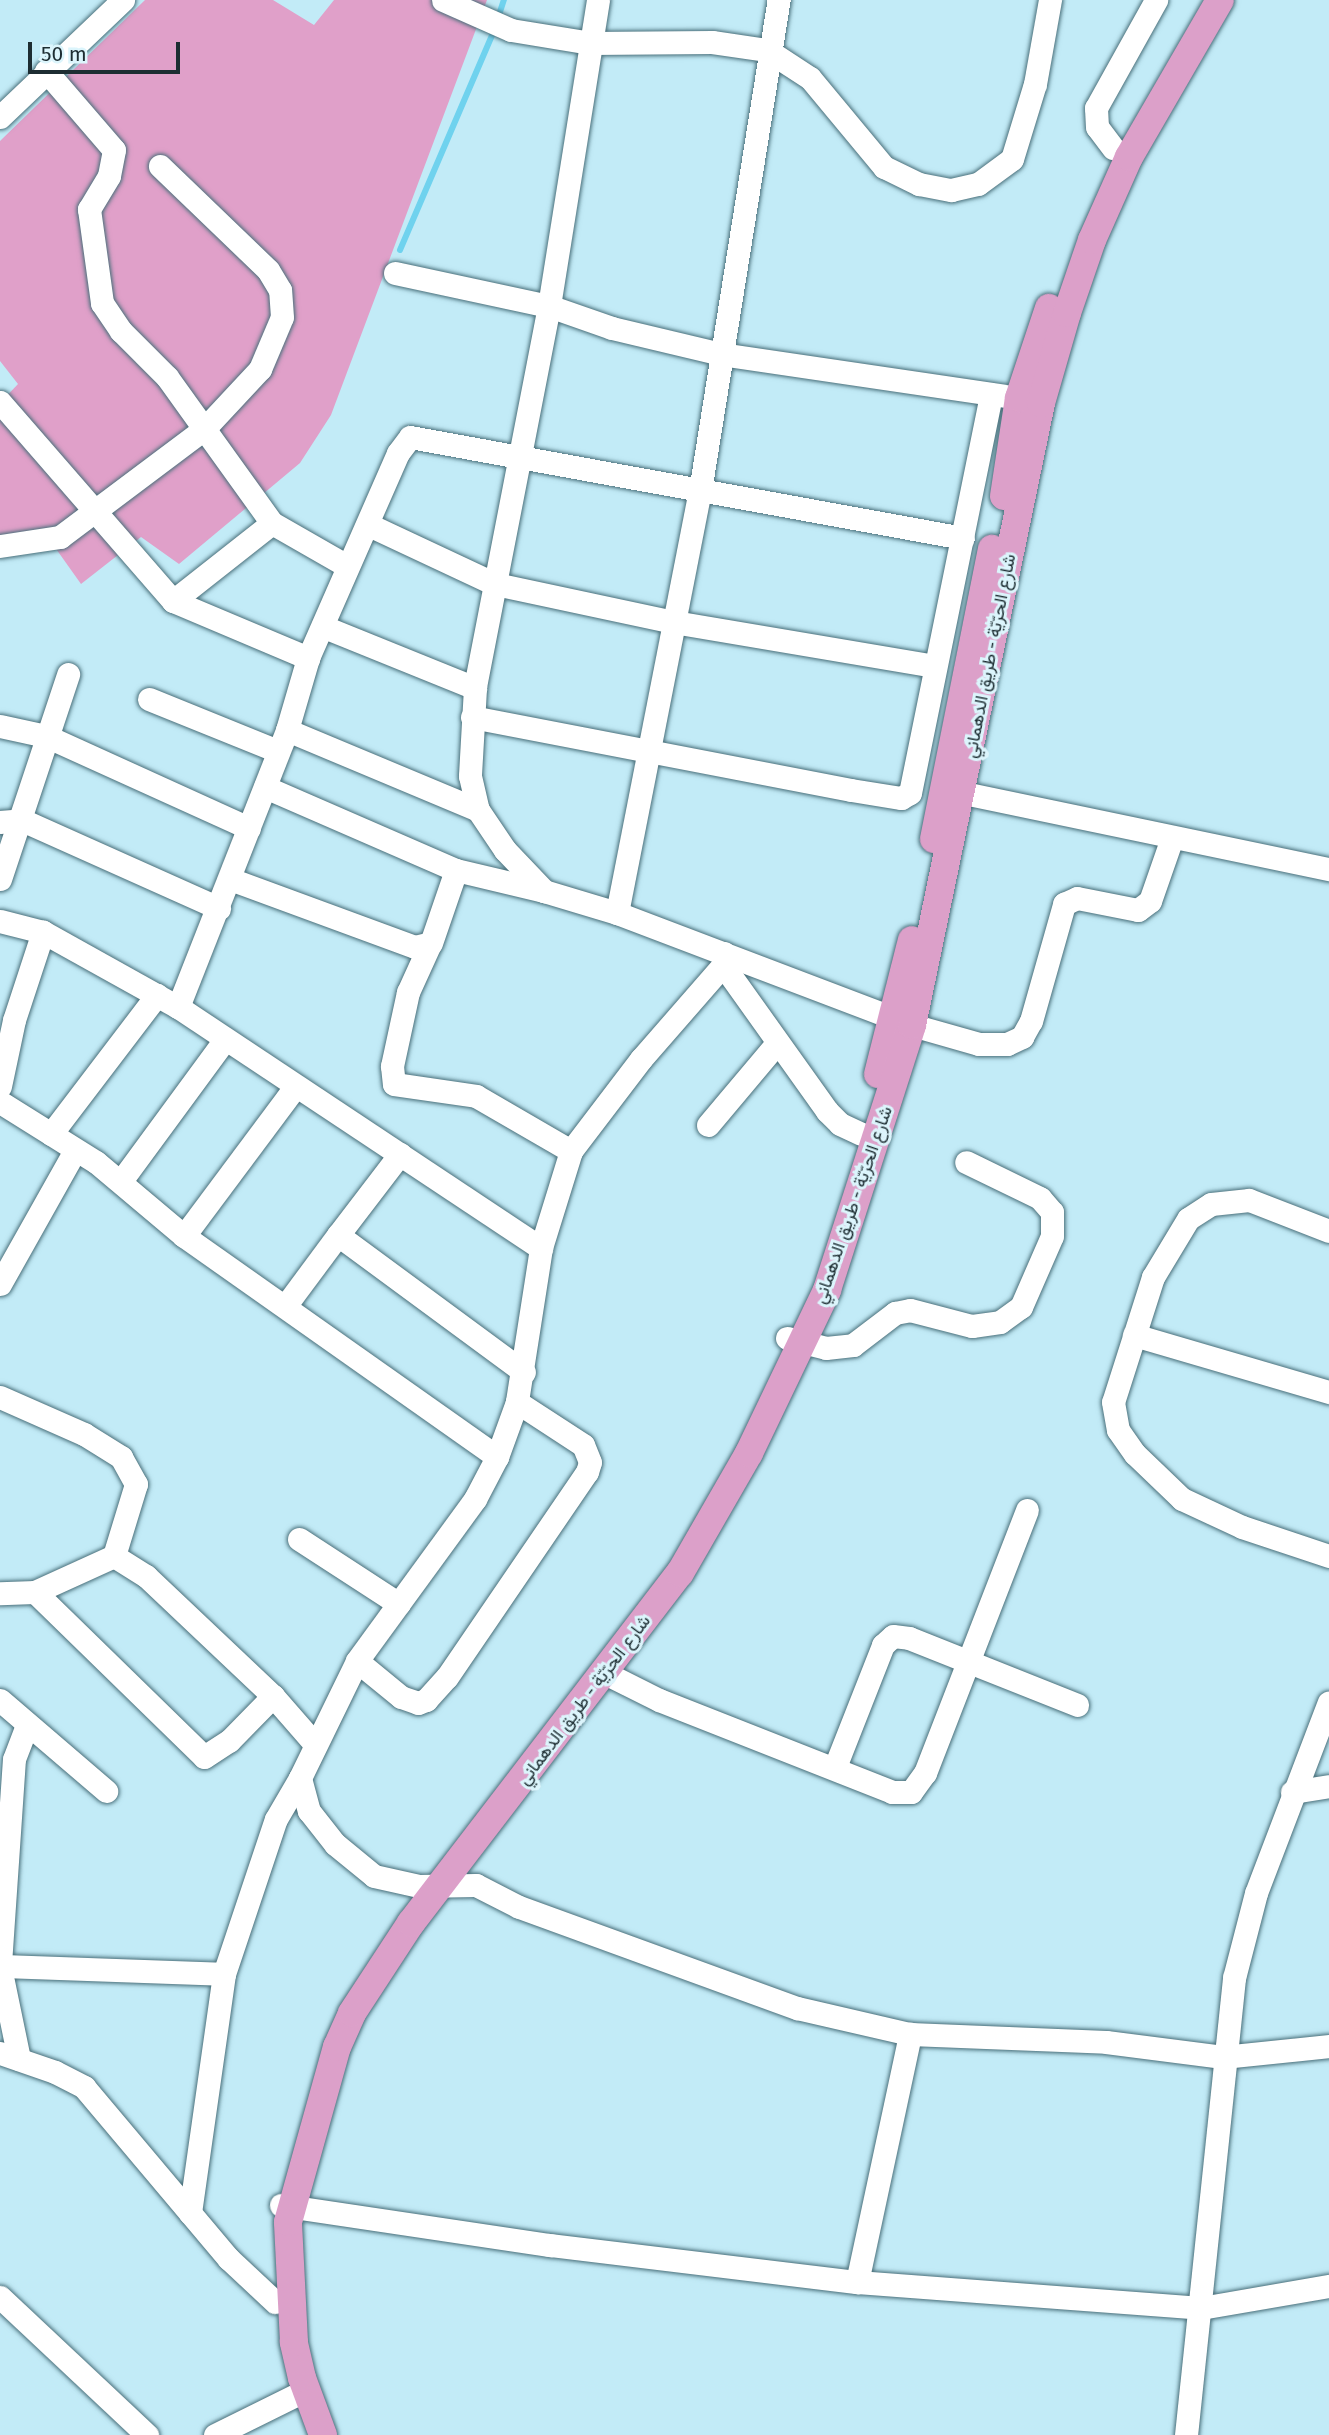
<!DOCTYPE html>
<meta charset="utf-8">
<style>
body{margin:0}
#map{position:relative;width:1329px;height:2435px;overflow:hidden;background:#c2ebf7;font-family:"Fira Sans",Vazirmatn,sans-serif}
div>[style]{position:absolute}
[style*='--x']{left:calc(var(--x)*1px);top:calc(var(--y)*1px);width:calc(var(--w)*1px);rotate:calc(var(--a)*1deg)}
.green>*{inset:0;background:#e0a0c9}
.stream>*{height:6px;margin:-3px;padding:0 3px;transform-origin:3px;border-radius:3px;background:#6fd2ee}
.roads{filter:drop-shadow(0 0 2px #496f7a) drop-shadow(0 0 2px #496f7a)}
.minor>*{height:23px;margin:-11.5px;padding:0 11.5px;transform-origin:11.5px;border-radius:11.5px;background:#fff}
.major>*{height:28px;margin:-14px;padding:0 14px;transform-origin:14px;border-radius:14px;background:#dca0c9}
span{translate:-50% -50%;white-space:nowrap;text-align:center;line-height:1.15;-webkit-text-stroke:6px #dcf5fc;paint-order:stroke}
.street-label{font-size:18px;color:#1d2d32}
.scale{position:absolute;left:28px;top:42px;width:152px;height:32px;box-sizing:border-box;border:4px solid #1d2d32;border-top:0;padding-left:9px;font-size:21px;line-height:24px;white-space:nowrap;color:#1d2d32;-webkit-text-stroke:5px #dcf5fc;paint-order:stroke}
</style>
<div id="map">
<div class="green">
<div style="clip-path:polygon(145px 0,273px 0,314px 25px,334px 0,487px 0,331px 415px,300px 463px,179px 564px,141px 537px,81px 584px,54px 546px,0 545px,0 403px,18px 384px,0 361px,0 141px)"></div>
</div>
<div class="stream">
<div style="--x:498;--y:18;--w:19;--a:-72"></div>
<div style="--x:400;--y:250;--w:241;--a:-66.8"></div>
</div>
<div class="roads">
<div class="minor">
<div style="--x:443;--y:0;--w:74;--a:23.8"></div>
<div style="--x:511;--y:30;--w:80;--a:9.3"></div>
<div style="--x:590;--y:43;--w:122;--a:-0.5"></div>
<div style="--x:712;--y:42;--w:56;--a:8.3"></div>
<div style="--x:767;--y:50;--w:51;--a:33.1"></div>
<div style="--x:810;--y:78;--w:116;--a:50.3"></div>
<div style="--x:884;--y:167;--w:39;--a:26"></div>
<div style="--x:919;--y:184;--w:33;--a:11"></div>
<div style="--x:951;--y:190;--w:28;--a:-13"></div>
<div style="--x:978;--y:184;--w:42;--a:-36.3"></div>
<div style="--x:1012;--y:159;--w:78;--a:-73"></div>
<div style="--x:1035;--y:84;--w:85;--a:-79.9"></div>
<div style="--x:598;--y:0;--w:310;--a:99.1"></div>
<div style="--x:549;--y:306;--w:389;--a:101"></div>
<div style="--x:475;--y:688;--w:88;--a:93.3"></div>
<div style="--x:470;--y:776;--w:35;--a:77"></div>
<div style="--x:478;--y:810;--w:48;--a:56"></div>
<div style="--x:505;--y:850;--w:57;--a:46.4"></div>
<div style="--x:544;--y:891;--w:76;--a:16.8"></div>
<div style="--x:617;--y:913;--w:316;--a:20.8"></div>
<div style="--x:912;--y:1025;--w:70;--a:15.8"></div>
<div style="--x:979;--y:1044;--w:28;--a:0"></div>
<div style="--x:1007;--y:1044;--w:17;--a:-25"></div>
<div style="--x:1022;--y:1037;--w:18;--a:-61"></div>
<div style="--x:1031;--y:1021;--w:122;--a:-74.2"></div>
<div style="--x:1064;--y:904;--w:14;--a:-25"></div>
<div style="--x:1077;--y:898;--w:62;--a:11.1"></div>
<div style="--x:1138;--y:910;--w:15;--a:-37"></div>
<div style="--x:1150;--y:901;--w:67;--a:-70.8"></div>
<div style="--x:46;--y:71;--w:104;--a:49.3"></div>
<div style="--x:114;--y:150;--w:26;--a:101"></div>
<div style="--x:109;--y:176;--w:39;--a:121"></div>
<div style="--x:89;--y:209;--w:95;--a:82.1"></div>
<div style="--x:102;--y:303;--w:34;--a:56"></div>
<div style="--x:121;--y:331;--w:65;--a:45"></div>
<div style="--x:167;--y:377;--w:180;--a:54.3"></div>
<div style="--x:0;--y:117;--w:170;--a:-43.6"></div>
<div style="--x:1113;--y:148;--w:26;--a:-127"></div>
<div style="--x:1097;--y:127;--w:19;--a:-93"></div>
<div style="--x:1096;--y:108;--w:124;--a:-60.9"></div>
<div style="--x:395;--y:273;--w:157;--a:12.1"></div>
<div style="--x:549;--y:306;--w:67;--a:19.2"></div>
<div style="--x:612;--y:328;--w:112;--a:13.4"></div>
<div style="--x:721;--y:354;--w:286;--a:8.4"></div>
<div style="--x:0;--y:402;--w:264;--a:49"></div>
<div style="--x:173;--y:601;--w:147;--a:22.9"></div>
<div style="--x:369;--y:525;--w:139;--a:25.1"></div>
<div style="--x:495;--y:584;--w:183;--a:12"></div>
<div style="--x:674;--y:622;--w:264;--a:9.6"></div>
<div style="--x:0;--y:546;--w:61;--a:-8.5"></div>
<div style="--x:60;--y:537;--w:181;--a:-36.9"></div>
<div style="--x:205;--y:428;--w:81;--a:-47"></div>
<div style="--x:260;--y:369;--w:56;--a:-67.1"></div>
<div style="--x:282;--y:317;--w:27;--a:-94"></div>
<div style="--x:280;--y:290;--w:23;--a:-121"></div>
<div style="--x:268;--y:270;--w:150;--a:-136.1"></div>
<div style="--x:173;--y:601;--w:126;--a:-38.2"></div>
<div style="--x:272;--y:523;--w:86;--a:29.8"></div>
<div style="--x:324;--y:627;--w:163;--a:22"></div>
<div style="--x:149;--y:699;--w:139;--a:22"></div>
<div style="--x:472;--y:717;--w:386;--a:10.9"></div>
<div style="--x:851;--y:790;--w:51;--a:9.1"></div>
<div style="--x:901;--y:798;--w:10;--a:-29"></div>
<div style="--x:910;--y:793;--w:407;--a:-78.5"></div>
<div style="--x:0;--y:726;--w:47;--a:12.3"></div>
<div style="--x:46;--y:736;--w:223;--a:24.4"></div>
<div style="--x:287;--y:730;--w:207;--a:22.7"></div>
<div style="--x:265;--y:787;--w:208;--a:23.5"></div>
<div style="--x:945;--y:789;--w:392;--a:11.8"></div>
<div style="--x:0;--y:822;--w:22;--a:-5"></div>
<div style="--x:22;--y:820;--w:216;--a:24.1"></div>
<div style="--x:0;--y:879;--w:216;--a:-71.6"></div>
<div style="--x:230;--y:879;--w:197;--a:20.2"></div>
<div style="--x:415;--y:947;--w:16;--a:-14"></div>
<div style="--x:431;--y:943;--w:77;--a:-71.1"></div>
<div style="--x:456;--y:870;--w:90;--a:13.4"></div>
<div style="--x:617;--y:913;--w:430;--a:-78.9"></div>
<div style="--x:700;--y:491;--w:497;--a:-80.9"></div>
<div style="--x:0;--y:921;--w:44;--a:14.3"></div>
<div style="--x:43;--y:932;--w:154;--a:29.1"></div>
<div style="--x:178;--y:1007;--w:436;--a:33.6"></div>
<div style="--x:429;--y:946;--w:51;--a:114.5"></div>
<div style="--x:408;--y:992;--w:76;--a:102.2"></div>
<div style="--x:392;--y:1066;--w:18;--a:84"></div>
<div style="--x:394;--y:1084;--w:83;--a:8.3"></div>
<div style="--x:476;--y:1096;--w:110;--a:30.1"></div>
<div style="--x:724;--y:953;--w:12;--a:95"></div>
<div style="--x:723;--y:965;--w:125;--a:131.1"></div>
<div style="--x:641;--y:1059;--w:116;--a:127.3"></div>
<div style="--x:571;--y:1151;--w:102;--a:107.2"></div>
<div style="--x:541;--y:1248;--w:156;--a:98.9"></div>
<div style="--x:517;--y:1402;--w:59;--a:110"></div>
<div style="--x:497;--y:1457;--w:47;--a:117.6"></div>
<div style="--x:475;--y:1499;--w:200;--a:126.1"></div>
<div style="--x:357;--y:1661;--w:130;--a:116"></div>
<div style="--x:300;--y:1778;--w:34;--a:75"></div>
<div style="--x:309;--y:1811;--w:42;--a:51.8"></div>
<div style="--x:335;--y:1844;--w:50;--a:39.4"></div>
<div style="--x:374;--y:1876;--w:46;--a:12.5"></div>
<div style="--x:419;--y:1886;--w:57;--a:-1"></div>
<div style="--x:476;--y:1885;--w:48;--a:27.1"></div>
<div style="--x:519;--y:1907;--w:296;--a:20"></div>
<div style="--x:797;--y:2008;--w:116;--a:13"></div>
<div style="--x:910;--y:2034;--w:196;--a:2.3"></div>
<div style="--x:1106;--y:2042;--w:118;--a:7.3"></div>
<div style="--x:1223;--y:2057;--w:107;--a:-5.9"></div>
<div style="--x:723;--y:965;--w:179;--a:54.5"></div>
<div style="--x:827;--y:1111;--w:18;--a:45"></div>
<div style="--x:840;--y:1124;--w:23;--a:25"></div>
<div style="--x:178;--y:1007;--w:298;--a:-68.5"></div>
<div style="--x:287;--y:730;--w:75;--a:-73.7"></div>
<div style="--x:308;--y:658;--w:224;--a:-66.3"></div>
<div style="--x:398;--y:453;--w:20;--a:-53"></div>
<div style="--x:410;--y:437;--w:562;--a:10.35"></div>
<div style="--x:0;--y:1086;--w:67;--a:-78"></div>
<div style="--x:14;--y:1020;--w:93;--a:-71.8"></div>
<div style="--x:0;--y:1102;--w:113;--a:32"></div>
<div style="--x:96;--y:1162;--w:115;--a:40.1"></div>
<div style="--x:184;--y:1236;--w:383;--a:35.2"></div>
<div style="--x:708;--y:1125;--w:107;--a:-49.9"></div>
<div style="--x:51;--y:1134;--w:175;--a:-52.7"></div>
<div style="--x:400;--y:1154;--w:102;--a:127.4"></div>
<div style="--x:338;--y:1235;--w:231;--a:36.4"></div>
<div style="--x:121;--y:1181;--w:174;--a:-53.7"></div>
<div style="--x:1329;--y:1231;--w:86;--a:-158.8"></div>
<div style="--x:1249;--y:1200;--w:38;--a:174"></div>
<div style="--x:1211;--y:1204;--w:27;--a:147"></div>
<div style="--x:1188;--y:1219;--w:68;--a:121.1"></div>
<div style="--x:1153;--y:1277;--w:131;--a:107.7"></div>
<div style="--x:1113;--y:1402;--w:28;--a:80"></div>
<div style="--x:1118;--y:1430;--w:29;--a:55"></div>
<div style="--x:1135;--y:1454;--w:65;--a:43.8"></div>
<div style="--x:1182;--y:1499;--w:66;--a:25"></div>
<div style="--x:1242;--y:1527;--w:92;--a:18.4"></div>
<div style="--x:184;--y:1236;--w:186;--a:-53.3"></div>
<div style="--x:0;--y:1284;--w:151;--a:-60.7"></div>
<div style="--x:286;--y:1305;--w:87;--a:-53.4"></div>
<div style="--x:1134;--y:1335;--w:203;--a:16.3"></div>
<div style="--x:787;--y:1338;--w:40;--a:14.4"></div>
<div style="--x:826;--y:1348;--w:27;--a:-6"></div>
<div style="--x:853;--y:1345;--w:53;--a:-37.3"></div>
<div style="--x:895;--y:1313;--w:15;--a:-11"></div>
<div style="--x:910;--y:1310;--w:64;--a:14.5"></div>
<div style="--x:972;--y:1326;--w:28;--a:-8"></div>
<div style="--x:1000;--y:1322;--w:26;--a:-36"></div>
<div style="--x:1021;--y:1307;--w:77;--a:-66.4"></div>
<div style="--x:1052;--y:1236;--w:24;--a:-90"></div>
<div style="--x:1052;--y:1212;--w:18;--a:-131"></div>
<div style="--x:1040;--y:1198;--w:82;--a:-154.1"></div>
<div style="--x:0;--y:1397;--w:92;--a:23.8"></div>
<div style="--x:84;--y:1434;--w:44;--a:31.9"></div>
<div style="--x:121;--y:1457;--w:31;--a:61"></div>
<div style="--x:136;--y:1484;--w:75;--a:107"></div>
<div style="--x:114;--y:1556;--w:87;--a:155.5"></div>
<div style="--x:35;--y:1592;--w:35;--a:178"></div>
<div style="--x:299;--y:1539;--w:119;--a:33"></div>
<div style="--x:114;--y:1556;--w:38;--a:32"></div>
<div style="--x:146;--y:1576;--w:175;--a:43.4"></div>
<div style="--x:273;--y:1696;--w:62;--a:48.9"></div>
<div style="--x:35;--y:1592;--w:236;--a:44.3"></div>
<div style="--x:204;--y:1757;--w:30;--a:-33"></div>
<div style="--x:229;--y:1741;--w:63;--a:-45.6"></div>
<div style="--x:357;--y:1661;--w:57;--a:39.3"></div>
<div style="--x:401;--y:1697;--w:18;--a:19"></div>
<div style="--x:418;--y:1703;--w:9;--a:-21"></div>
<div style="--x:426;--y:1700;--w:31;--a:-48"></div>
<div style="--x:447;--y:1677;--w:248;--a:-55.7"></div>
<div style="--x:587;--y:1472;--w:10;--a:-73"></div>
<div style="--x:590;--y:1462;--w:18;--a:-112"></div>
<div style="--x:583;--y:1445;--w:79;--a:-146.9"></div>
<div style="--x:605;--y:1673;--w:60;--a:26.6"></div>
<div style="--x:659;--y:1700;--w:251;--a:21.5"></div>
<div style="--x:892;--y:1792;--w:19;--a:0"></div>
<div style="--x:911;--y:1792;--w:24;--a:-54"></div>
<div style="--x:925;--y:1773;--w:282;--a:-68.8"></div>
<div style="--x:0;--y:1700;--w:140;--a:40.6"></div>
<div style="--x:835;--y:1767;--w:131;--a:-68.5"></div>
<div style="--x:883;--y:1645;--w:13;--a:-42"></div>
<div style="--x:893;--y:1636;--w:16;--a:7"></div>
<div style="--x:909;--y:1638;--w:181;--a:21.7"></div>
<div style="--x:1292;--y:1792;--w:37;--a:-9"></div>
<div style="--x:0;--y:1964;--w:205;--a:-86.1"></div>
<div style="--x:14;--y:1759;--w:36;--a:-69"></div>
<div style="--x:0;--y:1966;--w:224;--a:2"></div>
<div style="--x:224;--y:1974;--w:163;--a:-71.5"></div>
<div style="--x:276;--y:1819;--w:48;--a:-59.7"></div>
<div style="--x:0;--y:1967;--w:94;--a:78.3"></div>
<div style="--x:0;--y:2053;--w:58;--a:19.1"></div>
<div style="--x:55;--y:2072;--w:33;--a:27"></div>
<div style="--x:84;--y:2087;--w:225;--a:49.9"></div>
<div style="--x:229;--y:2259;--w:63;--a:43.1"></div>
<div style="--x:281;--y:2205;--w:272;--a:8.5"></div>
<div style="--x:550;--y:2245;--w:309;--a:6.9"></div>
<div style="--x:857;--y:2282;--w:345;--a:4.3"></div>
<div style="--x:1201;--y:2308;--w:130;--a:-9.8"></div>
<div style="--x:190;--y:2213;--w:241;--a:-81.9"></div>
<div style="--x:857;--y:2282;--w:254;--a:-77.9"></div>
<div style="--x:0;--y:2297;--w:202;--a:43.2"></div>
<div style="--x:215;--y:2435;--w:102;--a:-26.3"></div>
<div style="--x:1186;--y:2435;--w:460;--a:-84"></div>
<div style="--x:1234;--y:1978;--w:88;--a:-75.5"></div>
<div style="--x:1256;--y:1893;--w:204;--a:-69.1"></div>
</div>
<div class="major">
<div style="--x:1004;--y:496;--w:99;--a:-81.3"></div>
<div style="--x:1019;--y:398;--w:95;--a:-71.6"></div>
<div style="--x:934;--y:839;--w:296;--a:-78.7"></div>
<div style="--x:878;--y:1074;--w:138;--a:-75.8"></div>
<div style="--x:323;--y:2435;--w:61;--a:-110.2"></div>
<div style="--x:302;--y:2378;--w:37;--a:-103"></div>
<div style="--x:294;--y:2342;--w:120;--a:-92.9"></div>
<div style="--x:288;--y:2222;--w:182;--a:-74.4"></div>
<div style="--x:337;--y:2047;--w:37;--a:-66"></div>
<div style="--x:352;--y:2013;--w:108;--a:-56.8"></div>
<div style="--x:411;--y:1923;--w:441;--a:-52.5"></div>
<div style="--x:680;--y:1573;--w:138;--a:-60.1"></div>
<div style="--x:749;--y:1453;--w:181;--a:-64.4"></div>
<div style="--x:827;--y:1290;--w:278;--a:-72.2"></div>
<div style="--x:912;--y:1025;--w:635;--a:-78.28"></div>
<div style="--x:1041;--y:403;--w:94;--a:-73.9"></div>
<div style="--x:1067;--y:313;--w:77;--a:-71.1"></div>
<div style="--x:1092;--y:240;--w:91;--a:-66"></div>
<div style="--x:1129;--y:157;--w:181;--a:-59.9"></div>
</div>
</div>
<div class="street-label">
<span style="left:990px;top:656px;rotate:-79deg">شارع الحرّيّة - طريق الدهماني</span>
<span style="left:853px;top:1205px;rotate:-71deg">شارع الحرّيّة - طريق الدهماني</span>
<span style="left:584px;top:1700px;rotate:-53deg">شارع الحرّيّة - طريق الدهماني</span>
</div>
<div class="scale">50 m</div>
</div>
